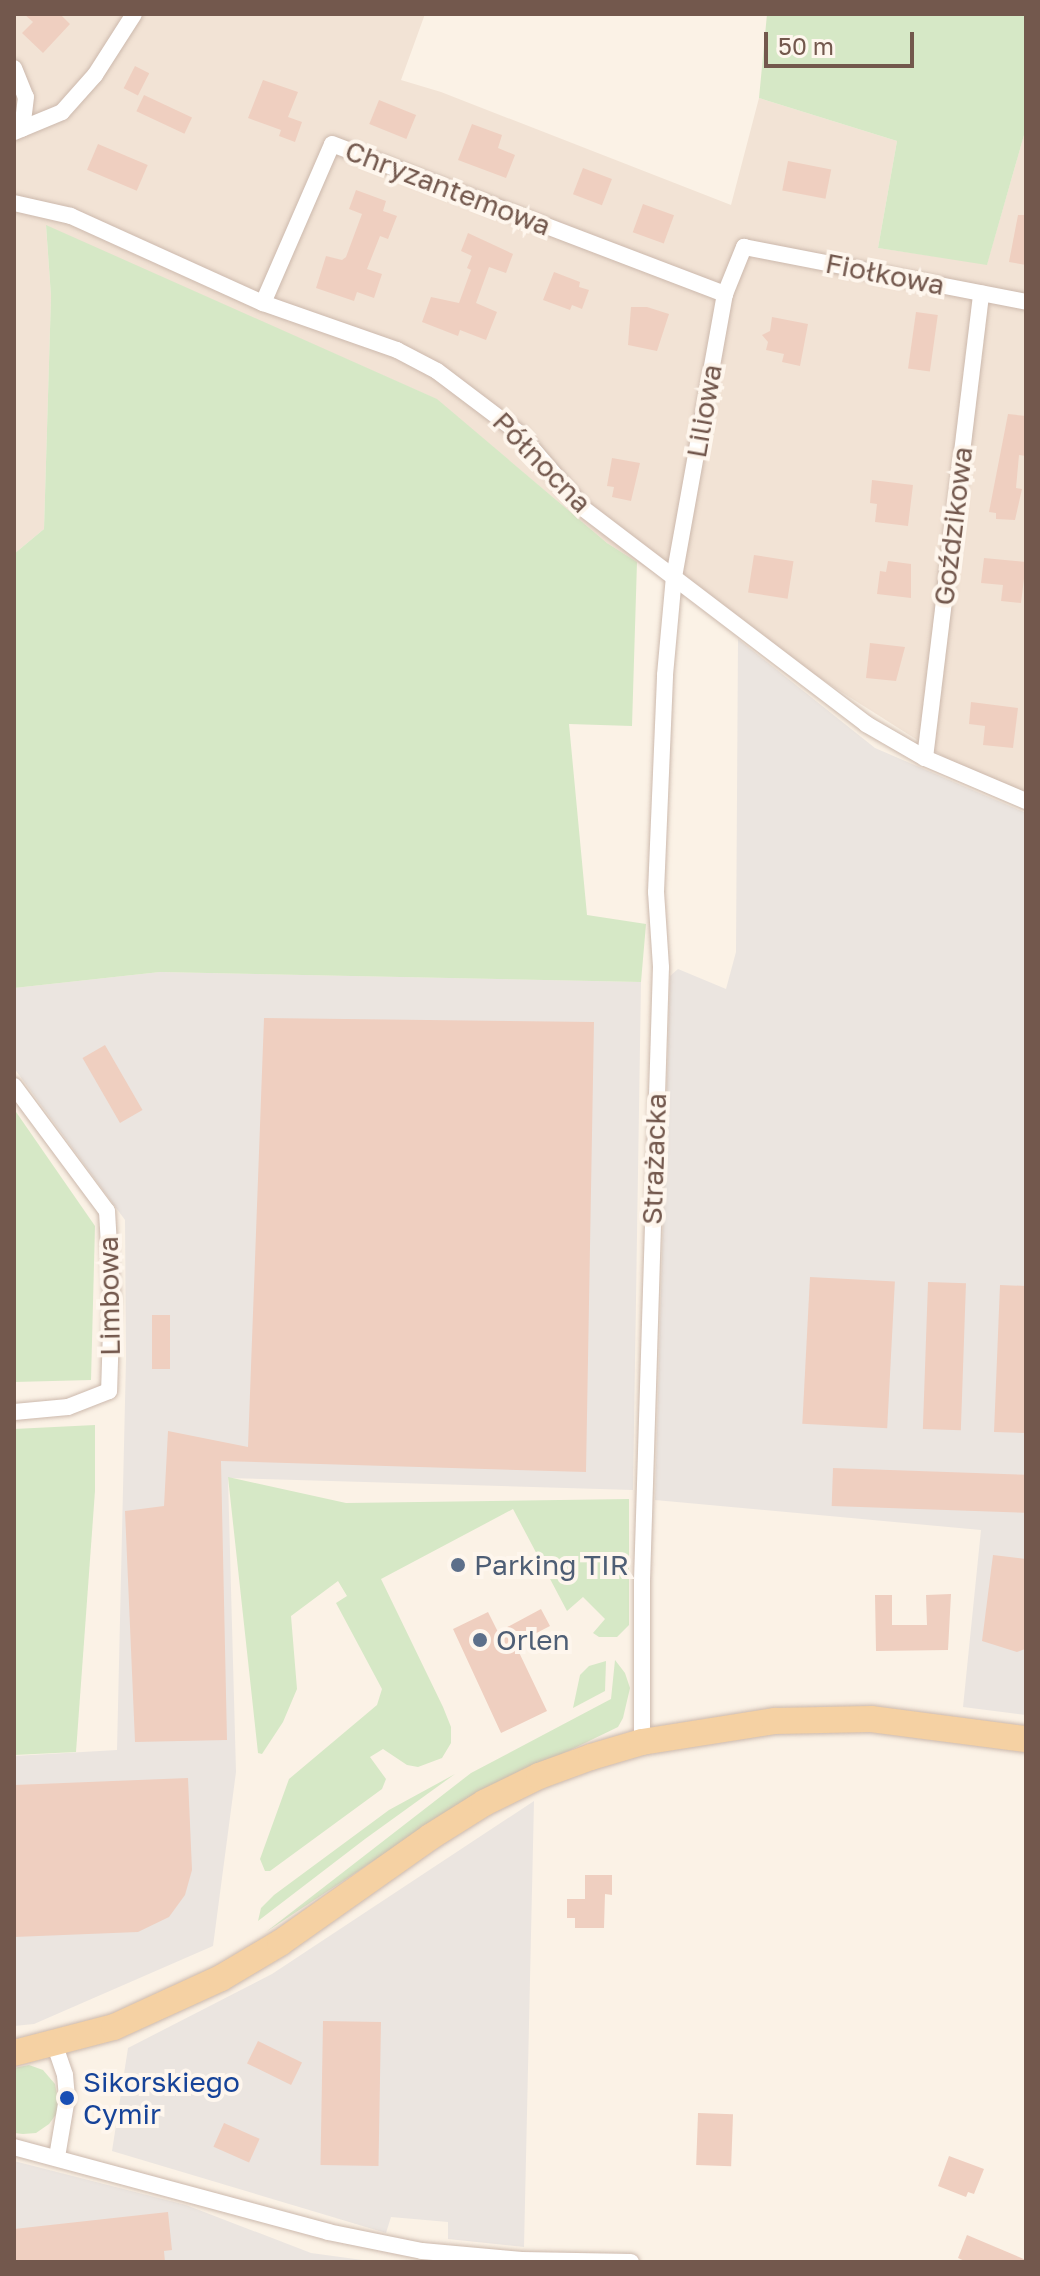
<!DOCTYPE html>
<meta charset="utf-8">
<style>
body{margin:0}
#map{position:relative;width:1040px;height:2276px;overflow:hidden;background:#fbf2e6;font-family:"Golos Text",sans-serif}
div>[style]{position:absolute}
[style*='--x']{left:calc(var(--x)*1px);top:calc(var(--y)*1px);width:calc(var(--w)*1px);rotate:calc(var(--a)*1deg)}
.residential>*{inset:0;background:#f2e3d5}
.industrial>*{inset:0;background:#ebe5e0}
.green>*{inset:0;background:#d6e8c6}
.building>*{inset:0;background:#efcfc0;transform-origin:0 0}
.roads{filter:drop-shadow(0 0 2px #ccb9ad) drop-shadow(0 0 2px #ccb9ad)}
.minor>*{height:16px;margin:-8px;padding:0 8px;transform-origin:8px;border-radius:8px;background:#fff}
.primary>*{height:26px;margin:-13px;padding:0 13px;transform-origin:13px;border-radius:13px;background:#f5d1a3}
.dots>*{width:22px;height:22px;translate:-50% -50%;box-sizing:border-box;border:4px solid #fef6ed;border-radius:50%}
span{translate:-50% -50%;white-space:nowrap;text-align:center;line-height:1.15;-webkit-text-stroke:8px #fef6ed;paint-order:stroke}
.street-label{font-size:28px;color:#73584d}
.service-label{font-size:28px;color:#4e5e75}
.left{translate:0 -50%;text-align:left}
.transit-label{font-size:28px;color:#164399}
.frame{position:absolute;inset:0;border:16px solid #73584d;pointer-events:none}
.scale{position:absolute;left:764px;top:32px;width:150px;height:36px;box-sizing:border-box;border:4px solid #73584d;border-top:0;padding-left:10px;font-size:24px;line-height:28px;white-space:nowrap;color:#73584d;-webkit-text-stroke:6px #fef6ed;paint-order:stroke}
</style>
<div id="map">
<div class="residential">
<div style="clip-path:polygon(14px 14px,425px 14px,401px 80px,441px 92px,731px 205px,759px 98px,897px 141px,878px 248px,987px 264px,1026px 128px,1026px 809px,607px 543px,436px 399px,46px 226px,51px 296px,44px 529px,14px 554px)"></div>
</div>
<div class="industrial">
<div style="clip-path:polygon(738px 639px,875px 748px,1026px 813px,1026px 1715px,963px 1707px,981px 1530px,655px 1500px,670px 976px,678px 969px,726px 989px,736px 952px)"></div>
<div style="clip-path:polygon(160px 972px,641px 982px,633px 1490px,228px 1478px,236px 1772px,213px 1946px,34px 2024px,14px 2026px,14px 1756px,117px 1750px,126px 1358px,125px 1220px,14px 1068px,14px 988px)"></div>
<div style="clip-path:polygon(534px 1801px,524px 2247px,448px 2239px,448px 2222px,391px 2217px,386px 2233px,112px 2151px,128px 2048px,272px 1974px)"></div>
<div style="clip-path:polygon(14px 2161px,186px 2205px,311px 2253px,377px 2262px,14px 2262px)"></div>
</div>
<div class="green">
<div style="clip-path:polygon(767px 14px,1026px 14px,1026px 128px,987px 265px,878px 248px,897px 141px,759px 98px)"></div>
<div style="clip-path:polygon(46px 225px,437px 399px,607px 543px,637px 562px,632px 726px,569px 724px,587px 915px,646px 924px,641px 982px,160px 972px,14px 988px,14px 554px,44px 529px,51px 296px)"></div>
<div style="clip-path:polygon(14px 1109px,95px 1226px,91px 1380px,14px 1382px)"></div>
<div style="clip-path:polygon(95px 1425px,95px 1491px,76px 1752px,14px 1755px,14px 1429px)"></div>
<div style="clip-path:polygon(228px 1477px,346px 1503px,629px 1499px,629px 1625px,617px 1637px,599px 1637px,593px 1633px,605px 1619px,583px 1597px,567px 1611px,513px 1509px,381px 1579px,443px 1707px,451px 1727px,451px 1743px,442px 1758px,418px 1767px,407px 1765px,383px 1749px,370px 1757px,386px 1779px,382px 1789px,270px 1871px,265px 1871px,260px 1859px,289px 1779px,377px 1705px,382px 1689px,336px 1603px,347px 1596px,338px 1581px,291px 1616px,297px 1689px,283px 1722px,262px 1754px,258px 1753px)"></div>
<div style="clip-path:polygon(615px 1660px,625px 1673px,630px 1688px,623px 1718px,618px 1727px,461px 1803px,266px 1932px,471px 1773px,611px 1699px)"></div>
<div style="clip-path:polygon(606px 1661px,605px 1691px,573px 1708px,580px 1675px,589px 1666px)"></div>
<div style="clip-path:polygon(455px 1774px,365px 1839px,258px 1921px,261px 1908px,274px 1895px,389px 1810px)"></div>
<div style="clip-path:polygon(29px 2065px,43px 2070px,55px 2084px,58px 2100px,57px 2113px,49px 2124px,36px 2133px,23px 2134px,14px 2133px,14px 2068px)"></div>
</div>
<div class="building">
<div style="clip-path:polygon(24px 14px,60px 14px,70px 24px,43px 53px,22px 33px,33px 22px)"></div>
<div style="left:135px;top:66px;width:16px;height:25px;rotate:27deg"></div>
<div style="clip-path:polygon(263px 80px,298px 92px,288px 117px,302px 122px,295px 142px,279px 136px,281px 130px,248px 118px)"></div>
<div style="left:144px;top:95px;width:53px;height:18px;rotate:25deg"></div>
<div style="left:379px;top:100px;width:40px;height:26px;rotate:22deg"></div>
<div style="clip-path:polygon(472px 124px,502px 135px,498px 148px,515px 155px,506px 178px,458px 160px)"></div>
<div style="left:98px;top:144px;width:54px;height:28px;rotate:23deg"></div>
<div style="left:788px;top:161px;width:44px;height:30px;rotate:11deg"></div>
<div style="left:583px;top:168px;width:31px;height:28px;rotate:21deg"></div>
<div style="clip-path:polygon(356px 190px,386px 201px,383px 211px,397px 216px,388px 239px,380px 236px,367px 269px,382px 274px,374px 298px,357px 292px,354px 301px,316px 288px,326px 256px,342px 260px,346px 257px,362px 214px,349px 209px)"></div>
<div style="left:643px;top:204px;width:33px;height:30px;rotate:20deg"></div>
<div style="clip-path:polygon(1018px 215px,1026px 215px,1026px 265px,1009px 262px)"></div>
<div style="clip-path:polygon(468px 233px,513px 254px,506px 273px,489px 267px,476px 303px,497px 312px,486px 340px,460px 330px,458px 336px,422px 322px,431px 297px,459px 303px,471px 270px,467px 268px,472px 256px,461px 251px)"></div>
<div style="clip-path:polygon(554px 272px,580px 282px,579px 287px,589px 290px,582px 309px,572px 305px,570px 310px,543px 300px)"></div>
<div style="clip-path:polygon(631px 307px,647px 307px,669px 314px,657px 351px,628px 345px)"></div>
<div style="left:916px;top:312px;width:22px;height:57px;rotate:8deg"></div>
<div style="clip-path:polygon(772px 317px,808px 324px,800px 366px,782px 362px,784px 354px,766px 350px,768px 342px,762px 335px,770px 331px)"></div>
<div style="clip-path:polygon(1008px 414px,1026px 416px,1026px 456px,1019px 455px,1016px 488px,1022px 489px,1015px 520px,996px 519px,996px 513px,989px 512px)"></div>
<div style="clip-path:polygon(612px 458px,640px 463px,631px 501px,612px 497px,614px 487px,607px 486px)"></div>
<div style="clip-path:polygon(872px 480px,913px 485px,908px 526px,875px 522px,877px 504px,870px 503px)"></div>
<div style="left:754px;top:555px;width:40px;height:38px;rotate:9deg"></div>
<div style="clip-path:polygon(984px 558px,1026px 562px,1021px 603px,1001px 601px,1003px 585px,981px 583px)"></div>
<div style="clip-path:polygon(888px 561px,911px 564px,911px 598px,877px 594px,880px 571px,886px 572px)"></div>
<div style="clip-path:polygon(870px 643px,905px 647px,896px 681px,866px 678px)"></div>
<div style="clip-path:polygon(971px 702px,1018px 708px,1013px 748px,983px 745px,985px 726px,969px 724px)"></div>
<div style="clip-path:polygon(264px 1018px,594px 1022px,586px 1472px,221px 1461px,227px 1740px,135px 1742px,125px 1511px,164px 1506px,168px 1431px,248px 1447px)"></div>
<div style="left:105px;top:1045px;width:75px;height:26px;rotate:60deg"></div>
<div style="left:810px;top:1277px;width:85px;height:147px;rotate:3deg"></div>
<div style="left:928px;top:1282px;width:38px;height:147px;rotate:2deg"></div>
<div style="clip-path:polygon(1000px 1285px,1026px 1286px,1026px 1433px,994px 1432px)"></div>
<div style="left:152px;top:1315px;width:18px;height:54px"></div>
<div style="left:833px;top:1468px;width:193px;height:38px;rotate:2deg"></div>
<div style="clip-path:polygon(993px 1555px,1026px 1559px,1026px 1643px,1025px 1649px,1017px 1652px,982px 1641px)"></div>
<div style="clip-path:polygon(951px 1594px,948px 1650px,876px 1651px,875px 1595px,892px 1595px,892px 1625px,927px 1625px,926px 1595px)"></div>
<div style="clip-path:polygon(541px 1609px,550px 1626px,515px 1644px,547px 1711px,501px 1733px,453px 1629px,488px 1612px,498px 1632px)"></div>
<div style="clip-path:polygon(188px 1778px,192px 1870px,185px 1895px,169px 1917px,138px 1932px,14px 1937px,14px 1785px)"></div>
<div style="clip-path:polygon(585px 1875px,612px 1875px,612px 1895px,605px 1894px,604px 1928px,575px 1928px,575px 1918px,567px 1918px,567px 1899px,585px 1899px)"></div>
<div style="left:323px;top:2021px;width:58px;height:144px;rotate:1deg"></div>
<div style="left:258px;top:2041px;width:49px;height:25px;rotate:26deg"></div>
<div style="left:698px;top:2113px;width:35px;height:52px;rotate:2deg"></div>
<div style="left:224px;top:2123px;width:39px;height:26px;rotate:24deg"></div>
<div style="clip-path:polygon(949px 2156px,984px 2169px,974px 2194px,968px 2192px,966px 2197px,938px 2186px)"></div>
<div style="clip-path:polygon(168px 2212px,172px 2250px,164px 2251px,165px 2262px,14px 2262px,14px 2229px)"></div>
<div style="clip-path:polygon(967px 2235px,1026px 2260px,1026px 2262px,967px 2262px,958px 2258px)"></div>
</div>
<div class="roads">
<div class="minor">
<div style="--x:14;--y:68;--w:31;--a:68"></div>
<div style="--x:26;--y:97;--w:32;--a:97"></div>
<div style="--x:14;--y:132;--w:52;--a:-22.6"></div>
<div style="--x:62;--y:112;--w:50;--a:-48.3"></div>
<div style="--x:95;--y:75;--w:72;--a:-57.4"></div>
<div style="--x:14;--y:203;--w:58;--a:12.8"></div>
<div style="--x:71;--y:216;--w:211;--a:24.4"></div>
<div style="--x:263;--y:303;--w:142;--a:19.3"></div>
<div style="--x:397;--y:350;--w:45;--a:27.7"></div>
<div style="--x:437;--y:371;--w:103;--a:37.1"></div>
<div style="--x:519;--y:433;--w:100;--a:49.5"></div>
<div style="--x:584;--y:509;--w:355;--a:37.3"></div>
<div style="--x:866;--y:724;--w:68;--a:30"></div>
<div style="--x:925;--y:758;--w:110;--a:23.1"></div>
<div style="--x:263;--y:303;--w:173;--a:-66.5"></div>
<div style="--x:332;--y:144;--w:421;--a:20.9"></div>
<div style="--x:925;--y:758;--w:468;--a:-83.1"></div>
<div style="--x:14;--y:1086;--w:156;--a:53.4"></div>
<div style="--x:107;--y:1211;--w:87;--a:86.7"></div>
<div style="--x:112;--y:1298;--w:93;--a:91.8"></div>
<div style="--x:109;--y:1391;--w:44;--a:158.7"></div>
<div style="--x:68;--y:1407;--w:54;--a:174.7"></div>
<div style="--x:642;--y:1742;--w:161;--a:-90"></div>
<div style="--x:642;--y:1581;--w:614;--a:-88.23"></div>
<div style="--x:661;--y:967;--w:75;--a:-93.8"></div>
<div style="--x:656;--y:892;--w:217;--a:-87.6"></div>
<div style="--x:665;--y:675;--w:98;--a:-84.8"></div>
<div style="--x:674;--y:577;--w:288;--a:-79.8"></div>
<div style="--x:725;--y:294;--w:51;--a:-68"></div>
<div style="--x:744;--y:247;--w:287;--a:11"></div>
<div style="--x:54;--y:2043;--w:34;--a:71"></div>
<div style="--x:65;--y:2075;--w:23;--a:85"></div>
<div style="--x:67;--y:2098;--w:60;--a:99.6"></div>
<div style="--x:14;--y:2147;--w:325;--a:15.1"></div>
<div style="--x:328;--y:2232;--w:96;--a:11.4"></div>
<div style="--x:422;--y:2251;--w:100;--a:5.1"></div>
<div style="--x:522;--y:2260;--w:109;--a:1.1"></div>
</div>
<div class="primary">
<div style="--x:14;--y:2053;--w:103;--a:-14.6"></div>
<div style="--x:114;--y:2027;--w:118;--a:-24.6"></div>
<div style="--x:221;--y:1978;--w:69;--a:-30.7"></div>
<div style="--x:280;--y:1943;--w:184;--a:-35.2"></div>
<div style="--x:430;--y:1837;--w:64;--a:-32.2"></div>
<div style="--x:484;--y:1803;--w:61;--a:-26.1"></div>
<div style="--x:539;--y:1776;--w:55;--a:-20.1"></div>
<div style="--x:591;--y:1757;--w:53;--a:-16.4"></div>
<div style="--x:642;--y:1742;--w:135;--a:-9"></div>
<div style="--x:775;--y:1721;--w:96;--a:-1.2"></div>
<div style="--x:871;--y:1719;--w:156;--a:7.4"></div>
</div>
</div>
<div class="dots">
<div style="left:458px;top:1565px;background:#5c6f8a"></div>
<div style="left:480px;top:1640px;background:#5c6f8a"></div>
<div style="left:67px;top:2098px;background:#1a4fb4"></div>
</div>
<div class="street-label">
<span style="left:448px;top:188px;rotate:21deg">Chryzantemowa</span>
<span style="left:885px;top:274px;rotate:11deg">Fiołkowa</span>
<span style="left:704px;top:411px;rotate:-80deg">Liliowa</span>
<span style="left:542px;top:462px;rotate:46deg">Północna</span>
<span style="left:953px;top:526px;rotate:-83deg">Goździkowa</span>
<span style="left:654px;top:1159px;rotate:-88deg">Strażacka</span>
<span style="left:109px;top:1296px;rotate:-91deg">Limbowa</span>
</div>
<div class="service-label">
<span class="left" style="left:474px;top:1565px">Parking TIR</span>
<span class="left" style="left:496px;top:1640px">Orlen</span>
</div>
<div class="transit-label">
<span class="left" style="left:83px;top:2098px">Sikorskiego<br>Cymir</span>
</div>
<div class="frame"></div>
<div class="scale">50 m</div>
</div>
